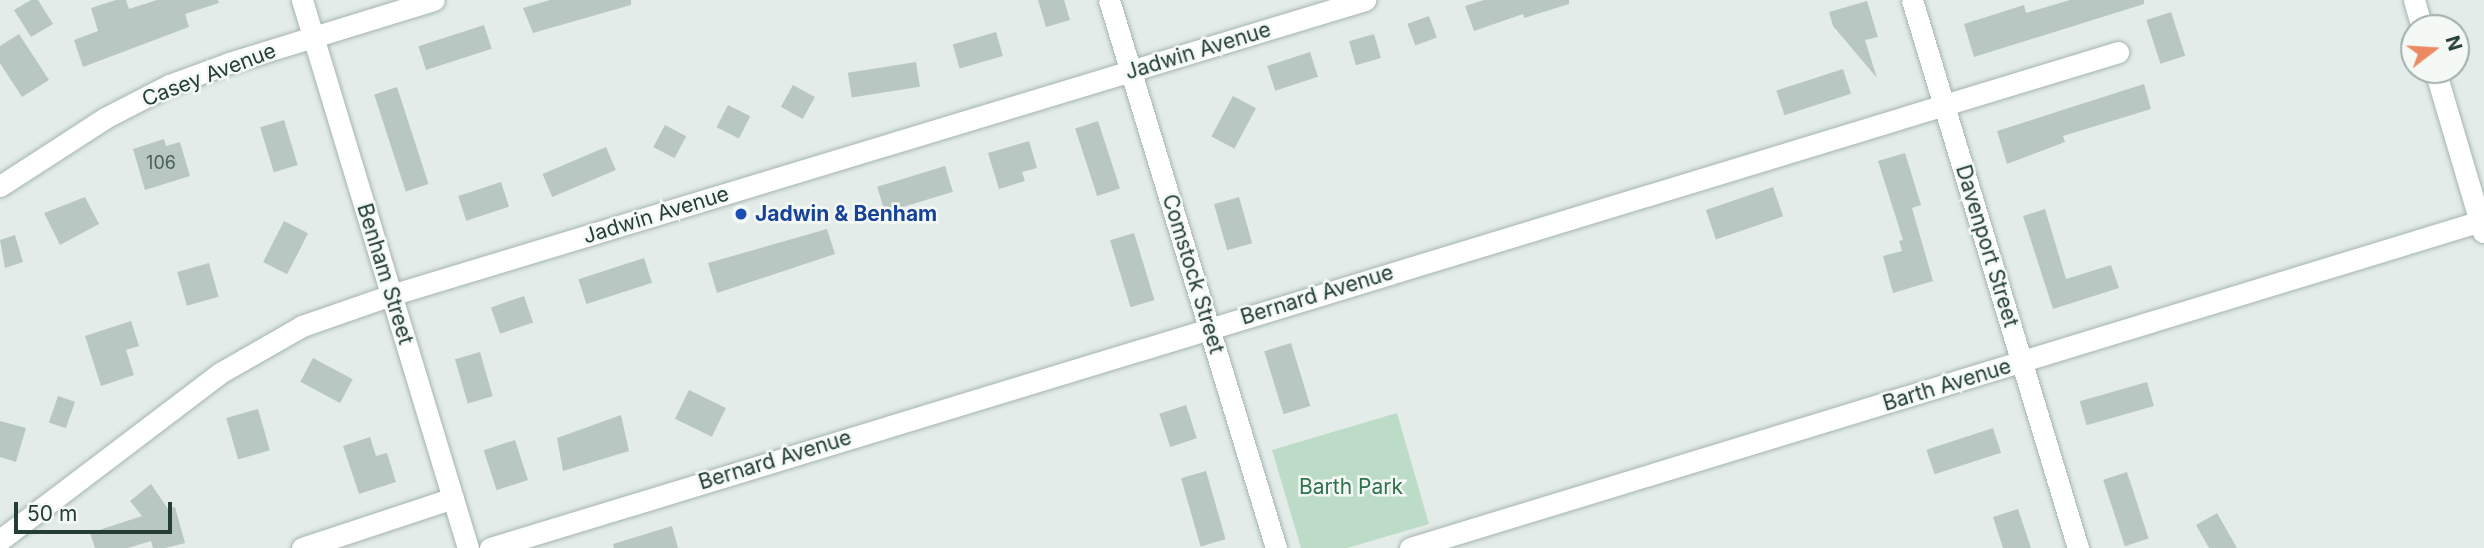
<!DOCTYPE html>
<style>
body{margin:0}
#map{position:relative;width:2484px;height:548px;overflow:hidden;background:#e3ece9;font-family:Inter,sans-serif}
div>[style]{position:absolute}
[style*='--x']{left:calc(var(--x)*1px);top:calc(var(--y)*1px);width:calc(var(--w)*1px);rotate:calc(var(--a)*1deg)}
.green>*{inset:0;background:#bddcc7}
.building>*{inset:0;background:#b9c7c2;transform-origin:0 0}
.roads{filter:drop-shadow(0 0 2px #a6b4b0) drop-shadow(0 0 2px #a6b4b0)}
.minor>*{height:21px;margin:-10.5px;padding:0 10.5px;transform-origin:10.5px;border-radius:10.5px;background:#fff}
.dots>*{width:19px;height:19px;translate:-50% -50%;box-sizing:border-box;border:4px solid #f4f9f6;border-radius:50%}
span{translate:-50% -50%;white-space:nowrap;text-align:center;line-height:1.15;-webkit-text-stroke:5px #f4f9f6;paint-order:stroke}
.number-label{font-size:18px;color:#49605a}
.number-label span{-webkit-text-stroke-width:0}
.street-label{font-size:21px;color:#243d37}
.transit-label{font-size:21px;color:#164399;font-weight:700}
.left{translate:0 -50%;text-align:left}
.park-label{font-size:21px;color:#2f724c}
.north{position:absolute;left:2400px;top:14px;width:70px;height:70px;box-sizing:border-box;background:#f4f9f6;border:2px solid #a1aeaa;border-radius:50%;rotate:73deg;font-size:19px;font-weight:700;line-height:28px;text-align:center;color:#243d37}
.north::after{content:'';display:block;margin:auto;width:24px;height:32px;background:#ec8962;clip-path:polygon(50% 0,100% 100%,50% 72%,0 100%)}
.scale{position:absolute;left:14px;top:502px;width:158px;height:32px;box-sizing:border-box;border:4px solid #243d37;border-top:0;padding-left:9px;font-size:21px;line-height:24px;white-space:nowrap;color:#243d37;-webkit-text-stroke:5px #f4f9f6;paint-order:stroke}
</style>
<div id="map">
<div class="green">
<div style="clip-path:polygon(1397px 413px,1429px 524px,1347px 548px,1301px 548px,1272px 450px)"></div>
</div>
<div class="building">
<div style="clip-path:polygon(31px 0,38px 0,53px 24px,31px 37px,14px 10px)"></div>
<div style="clip-path:polygon(116px 0,126px 0,129px 9px,157px 0,218px 0,219px 3px,185px 14px,189px 27px,83px 67px,74px 40px,98px 31px,91px 8px)"></div>
<div style="clip-path:polygon(550px 0,631px 0,631px 5px,533px 33px,523px 8px)"></div>
<div style="clip-path:polygon(1038px 0,1064px 0,1070px 20px,1046px 27px)"></div>
<div style="clip-path:polygon(1484px 0,1569px 0,1569px 4px,1524px 18px,1523px 14px,1474px 31px,1465px 6px)"></div>
<div style="clip-path:polygon(2070px 0,2144px 0,2144px 4px,1974px 57px,1964px 24px,2024px 5px,2026px 13px)"></div>
<div style="clip-path:polygon(1867px 1px,1878px 37px,1865px 40px,1877px 78px,1833px 26px,1829px 12px)"></div>
<div style="left:2171px;top:12px;width:46px;height:26px;rotate:72deg"></div>
<div style="left:1429px;top:16px;width:23px;height:23px;rotate:70deg"></div>
<div style="left:484px;top:25px;width:25px;height:69px;rotate:72deg"></div>
<div style="left:996px;top:32px;width:25px;height:45px;rotate:74deg"></div>
<div style="clip-path:polygon(19px 34px,49px 80px,22px 97px,0 63px,0 46px)"></div>
<div style="left:1374px;top:34px;width:25px;height:26px;rotate:74deg"></div>
<div style="left:1310px;top:52px;width:26px;height:45px;rotate:72deg"></div>
<div style="left:916px;top:62px;width:25px;height:69px;rotate:81deg"></div>
<div style="left:1843px;top:69px;width:26px;height:70px;rotate:72deg"></div>
<div style="clip-path:polygon(2144px 84px,2151px 109px,2063px 136px,2065px 142px,2007px 164px,1997px 131px)"></div>
<div style="left:793px;top:85px;width:25px;height:25px;rotate:29deg"></div>
<div style="left:397px;top:87px;width:102px;height:24px;rotate:72deg"></div>
<div style="left:1233px;top:96px;width:26px;height:46px;rotate:28deg"></div>
<div style="left:728px;top:105px;width:25px;height:25px;rotate:27deg"></div>
<div style="left:284px;top:120px;width:47px;height:25px;rotate:73deg"></div>
<div style="left:1098px;top:121px;width:71px;height:24px;rotate:72deg"></div>
<div style="left:665px;top:125px;width:24px;height:25px;rotate:28deg"></div>
<div style="clip-path:polygon(164px 139px,166px 146px,180px 142px,190px 176px,145px 190px,133px 149px)"></div>
<div style="clip-path:polygon(1029px 141px,1037px 168px,1022px 172px,1025px 181px,999px 189px,988px 153px)"></div>
<div style="left:606px;top:147px;width:25px;height:69px;rotate:67deg"></div>
<div style="clip-path:polygon(1905px 153px,1921px 205px,1912px 208px,1933px 281px,1893px 293px,1883px 256px,1902px 251px,1899px 241px,1903px 240px,1878px 161px)"></div>
<div style="left:945px;top:166px;width:27px;height:71px;rotate:73deg"></div>
<div style="left:501px;top:182px;width:26px;height:45px;rotate:72deg"></div>
<div style="left:1773px;top:187px;width:31px;height:71px;rotate:71deg"></div>
<div style="clip-path:polygon(85px 197px,99px 224px,60px 245px,44px 213px)"></div>
<div style="left:1239px;top:197px;width:48px;height:26px;rotate:74deg"></div>
<div style="clip-path:polygon(2045px 209px,2066px 279px,2111px 265px,2119px 288px,2053px 309px,2023px 216px)"></div>
<div style="left:284px;top:221px;width:27px;height:46px;rotate:27deg"></div>
<div style="clip-path:polygon(827px 229px,835px 254px,717px 293px,708px 263px)"></div>
<div style="left:1134px;top:233px;width:70px;height:25px;rotate:73deg"></div>
<div style="clip-path:polygon(15px 235px,23px 262px,5px 268px,0 240px)"></div>
<div style="left:644px;top:258px;width:26px;height:69px;rotate:72deg"></div>
<div style="left:209px;top:263px;width:35px;height:33px;rotate:74deg"></div>
<div style="left:524px;top:296px;width:28px;height:35px;rotate:71deg"></div>
<div style="clip-path:polygon(131px 321px,139px 346px,126px 350px,134px 375px,101px 386px,85px 336px)"></div>
<div style="left:1291px;top:343px;width:66px;height:28px;rotate:73deg"></div>
<div style="left:480px;top:352px;width:46px;height:26px;rotate:74deg"></div>
<div style="left:313px;top:358px;width:45px;height:27px;rotate:28deg"></div>
<div style="left:2147px;top:382px;width:25px;height:70px;rotate:74deg"></div>
<div style="left:689px;top:390px;width:41px;height:32px;rotate:26deg"></div>
<div style="left:58px;top:396px;width:18px;height:28px;rotate:19deg"></div>
<div style="left:1186px;top:405px;width:35px;height:28px;rotate:72deg"></div>
<div style="left:258px;top:409px;width:43px;height:33px;rotate:74deg"></div>
<div style="clip-path:polygon(621px 415px,629px 451px,563px 471px,557px 438px)"></div>
<div style="clip-path:polygon(0 421px,26px 428px,16px 462px,0 457px)"></div>
<div style="left:1993px;top:428px;width:26px;height:70px;rotate:72deg"></div>
<div style="clip-path:polygon(370px 437px,376px 456px,387px 453px,396px 482px,359px 494px,343px 446px)"></div>
<div style="left:515px;top:440px;width:42px;height:33px;rotate:72deg"></div>
<div style="left:1206px;top:471px;width:71px;height:26px;rotate:74deg"></div>
<div style="left:2127px;top:472px;width:70px;height:25px;rotate:72deg"></div>
<div style="clip-path:polygon(151px 484px,168px 509px,175px 507px,185px 543px,165px 548px,153px 548px,151px 541px,128px 548px,95px 548px,90px 533px,142px 516px,130px 501px)"></div>
<div style="clip-path:polygon(2018px 509px,2031px 548px,2003px 548px,1993px 517px)"></div>
<div style="clip-path:polygon(2217px 513px,2237px 548px,2209px 548px,2196px 525px)"></div>
<div style="clip-path:polygon(672px 526px,678px 548px,614px 548px,613px 544px)"></div>
</div>
<div class="roads">
<div class="minor">
<div style="--x:302;--y:0;--w:573;--a:73.15"></div>
<div style="--x:1109;--y:0;--w:573;--a:73.05"></div>
<div style="--x:1912;--y:0;--w:573;--a:73.15"></div>
<div style="--x:2414;--y:0;--w:29;--a:74"></div>
<div style="--x:2435;--y:70;--w:169;--a:73.5"></div>
<div style="--x:0;--y:186;--w:125;--a:-32.9"></div>
<div style="--x:105;--y:118;--w:72;--a:-27.3"></div>
<div style="--x:169;--y:85;--w:64;--a:-20.1"></div>
<div style="--x:229;--y:63;--w:214;--a:-17.1"></div>
<div style="--x:0;--y:540;--w:276;--a:-37.2"></div>
<div style="--x:220;--y:373;--w:95;--a:-29.8"></div>
<div style="--x:302;--y:326;--w:94;--a:-19.2"></div>
<div style="--x:391;--y:295;--w:1018;--a:-16.85"></div>
<div style="--x:302;--y:548;--w:159;--a:-18.3"></div>
<div style="--x:490;--y:548;--w:1702;--a:-16.94"></div>
<div style="--x:1410;--y:548;--w:1123;--a:-16.98"></div>
</div>
</div>
<div class="dots">
<div style="left:741px;top:214px;background:#1a4fb4"></div>
</div>
<div class="number-label">
<span style="left:161px;top:163px">106</span>
</div>
<div class="street-label">
<span style="left:1198px;top:51px;rotate:-17deg">Jadwin Avenue</span>
<span style="left:209px;top:75px;rotate:-21deg">Casey Avenue</span>
<span style="left:656px;top:215px;rotate:-17deg">Jadwin Avenue</span>
<span style="left:1987px;top:246px;rotate:73deg">Davenport Street</span>
<span style="left:385px;top:274px;rotate:73deg">Benham Street</span>
<span style="left:1193px;top:274px;rotate:73deg">Comstock Street</span>
<span style="left:1317px;top:295px;rotate:-17deg">Bernard Avenue</span>
<span style="left:1947px;top:385px;rotate:-17deg">Barth Avenue</span>
<span style="left:775px;top:460px;rotate:-17deg">Bernard Avenue</span>
</div>
<div class="transit-label">
<span class="left" style="left:755px;top:214px">Jadwin &amp; Benham</span>
</div>
<div class="park-label">
<span style="left:1351px;top:487px">Barth Park</span>
</div>
<div class="north">N</div>
<div class="scale">50 m</div>
</div>
